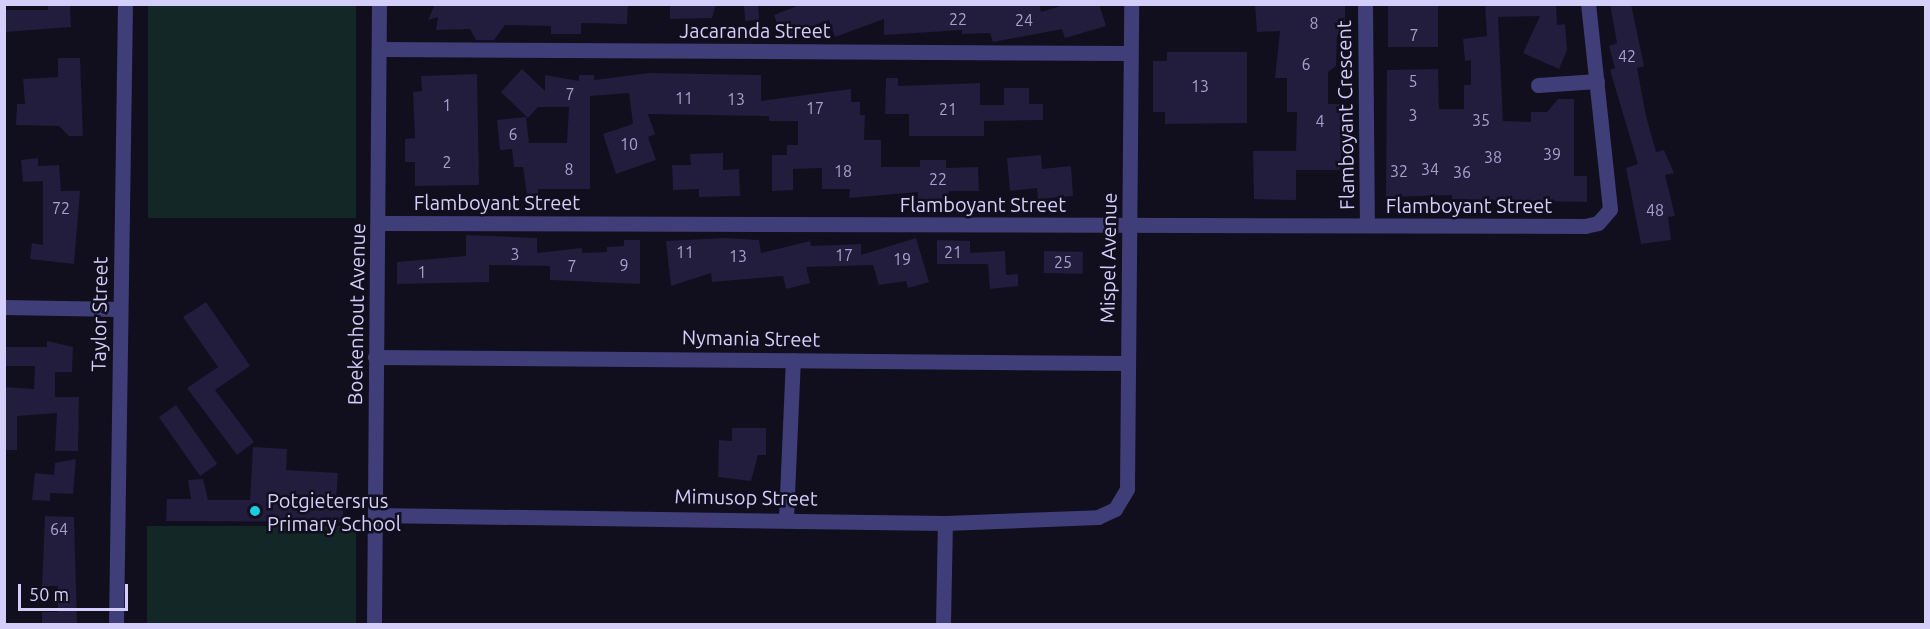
<!DOCTYPE html>
<style>
body{margin:0}
#map{position:relative;width:1930px;height:629px;overflow:hidden;background:#110e1e;font-family:Ubuntu,sans-serif}
div>[style]{position:absolute}
[style*='--x']{left:calc(var(--x)*1px);top:calc(var(--y)*1px);width:calc(var(--w)*1px);rotate:calc(var(--a)*1deg)}
.green>*{inset:0;background:#122726;transform-origin:0 0}
.building>*{inset:0;background:#221c3d;transform-origin:0 0}
.minor>*{height:15px;margin:-7.5px;padding:0 7.5px;transform-origin:7.5px;border-radius:7.5px;background:#3f3e78}
.dots>*{width:16px;height:16px;translate:-50% -50%;box-sizing:border-box;border:3px solid #110e1e;border-radius:50%}
span{translate:-50% -50%;white-space:nowrap;text-align:center;line-height:1.15;-webkit-text-stroke:5px #110e1e;paint-order:stroke}
.number-label{font-size:16px;color:#a8a2cb}
.number-label span{-webkit-text-stroke-width:0}
.street-label{font-size:20px;color:#d4cffa}
.poi-label{font-size:20px;color:#d4cffa}
.left{translate:0 -50%;text-align:left}
.frame{position:absolute;inset:0;border:6px solid #d4cffa;pointer-events:none}
.scale{position:absolute;left:18px;top:584px;width:110px;height:27px;box-sizing:border-box;border:3px solid #d4cffa;border-top:0;padding-left:8px;font-size:18px;line-height:21px;white-space:nowrap;color:#d4cffa;-webkit-text-stroke:4px #110e1e;paint-order:stroke}
</style>
<div id="map">
<div class="green">
<div style="left:148px;top:5px;width:208px;height:213px"></div>
<div style="left:147px;top:526px;width:209px;height:98px"></div>
</div>
<div class="building">
<div style="clip-path:polygon(48px 4px,70px 4px,71px 27px,4px 32px,4px 10px,48px 10px)"></div>
<div style="clip-path:polygon(435px 4px,628px 4px,627px 24px,581px 23px,581px 34px,551px 34px,551px 26px,505px 25px,494px 40px,476px 40px,470px 29px,436px 30px,438px 17px,428px 20px)"></div>
<div style="clip-path:polygon(670px 4px,716px 4px,712px 18px,670px 19px)"></div>
<div style="left:758px;top:4px;width:16px;height:14px;rotate:86deg"></div>
<div style="clip-path:polygon(802px 4px,1039px 4px,1041px 12px,1067px 4px,1099px 4px,1106px 26px,1065px 38px,1062px 29px,993px 42px,990px 33px,962px 34px,962px 30px,884px 35px,884px 19px,835px 37px,829px 20px,782px 37px,774px 15px)"></div>
<div style="clip-path:polygon(1255px 4px,1345px 4px,1345px 35px,1337px 35px,1336px 66px,1328px 72px,1328px 104px,1344px 104px,1340px 170px,1296px 170px,1296px 200px,1254px 199px,1253px 151px,1296px 151px,1297px 112px,1287px 112px,1287px 78px,1275px 78px,1280px 31px,1257px 32px)"></div>
<div style="left:1388px;top:4px;width:50px;height:43px"></div>
<div style="clip-path:polygon(1485px 4px,1556px 4px,1557px 25px,1565px 24px,1567px 50px,1559px 69px,1523px 53px,1540px 16px,1498px 17px,1503px 121px,1531px 122px,1531px 112px,1547px 112px,1558px 99px,1574px 99px,1574px 176px,1587px 176px,1587px 202px,1452px 199px,1452px 195px,1386px 197px,1387px 70px,1438px 69px,1439px 109px,1464px 109px,1464px 85px,1471px 85px,1471px 60px,1465px 61px,1463px 39px,1487px 36px)"></div>
<div style="clip-path:polygon(1610px 4px,1631px 4px,1644px 66px,1637px 68px,1646px 116px,1656px 152px,1664px 150px,1674px 173px,1665px 175px,1675px 216px,1668px 217px,1671px 240px,1641px 244px,1626px 168px,1638px 164px,1610px 70px,1615px 68px,1609px 46px,1617px 43px)"></div>
<div style="clip-path:polygon(1167px 52px,1247px 52px,1247px 123px,1165px 124px,1165px 112px,1153px 112px,1153px 61px,1167px 61px)"></div>
<div style="clip-path:polygon(58px 58px,80px 58px,83px 136px,69px 136px,59px 126px,16px 125px,17px 104px,25px 104px,23px 79px,58px 77px)"></div>
<div style="clip-path:polygon(522px 69px,545px 91px,545px 75px,579px 81px,579px 75px,594px 75px,594px 80px,649px 73px,761px 75px,761px 101px,851px 89px,851px 102px,860px 102px,860px 115px,865px 115px,864px 140px,881px 140px,881px 167px,920px 167px,920px 160px,946px 160px,946px 168px,978px 167px,979px 191px,949px 191px,949px 199px,918px 199px,918px 192px,849px 198px,850px 189px,822px 189px,822px 168px,793px 169px,793px 190px,772px 191px,772px 155px,787px 155px,787px 145px,798px 145px,798px 121px,769px 121px,769px 116px,648px 114px,655px 134px,648px 137px,656px 160px,616px 174px,603px 134px,633px 124px,629px 93px,590px 96px,590px 189px,538px 189px,538px 193px,527px 195px,523px 167px,514px 167px,512px 149px,500px 150px,497px 120px,526px 117px,529px 143px,567px 143px,569px 107px,538px 107px,528px 118px,501px 92px)"></div>
<div style="clip-path:polygon(477px 74px,479px 185px,415px 186px,415px 162px,405px 162px,405px 139px,415px 138px,413px 92px,422px 91px,421px 76px)"></div>
<div style="clip-path:polygon(886px 78px,898px 78px,898px 86px,980px 83px,980px 105px,1004px 105px,1004px 88px,1029px 88px,1029px 104px,1043px 104px,1043px 120px,984px 121px,984px 136px,909px 136px,909px 114px,885px 114px)"></div>
<div style="clip-path:polygon(723px 153px,723px 170px,739px 169px,740px 196px,699px 197px,699px 189px,673px 190px,672px 165px,691px 165px,690px 154px)"></div>
<div style="clip-path:polygon(1041px 155px,1042px 169px,1071px 166px,1073px 196px,1038px 199px,1037px 188px,1010px 191px,1007px 158px)"></div>
<div style="clip-path:polygon(38px 158px,38px 166px,59px 165px,61px 191px,80px 191px,74px 264px,30px 259px,32px 243px,43px 245px,43px 181px,23px 182px,21px 160px)"></div>
<div style="clip-path:polygon(466px 235px,537px 238px,537px 253px,582px 248px,582px 253px,607px 252px,607px 247px,624px 246px,624px 240px,640px 240px,640px 284px,550px 280px,550px 266px,489px 265px,489px 282px,397px 284px,397px 262px,466px 256px)"></div>
<div style="clip-path:polygon(724px 238px,759px 240px,761px 253px,810px 241px,811px 246px,861px 244px,861px 255px,916px 238px,929px 282px,908px 288px,906px 281px,879px 285px,873px 265px,806px 267px,810px 283px,786px 289px,783px 276px,712px 282px,711px 273px,671px 286px,666px 241px)"></div>
<div style="clip-path:polygon(937px 240px,970px 241px,970px 253px,1005px 251px,1006px 275px,1018px 274px,1018px 286px,990px 289px,988px 264px,937px 264px)"></div>
<div style="left:1044px;top:251px;width:39px;height:22px;rotate:1deg"></div>
<div style="clip-path:polygon(206px 302px,250px 366px,215px 390px,254px 442px,237px 455px,187px 388px,218px 367px,183px 317px)"></div>
<div style="clip-path:polygon(47px 341px,73px 347px,72px 372px,55px 372px,55px 397px,79px 397px,78px 451px,55px 451px,57px 413px,17px 416px,17px 450px,4px 450px,4px 387px,34px 389px,35px 366px,4px 366px,4px 347px,47px 347px)"></div>
<div style="left:176px;top:405px;width:72px;height:21px;rotate:55deg"></div>
<div style="clip-path:polygon(732px 428px,766px 428px,766px 455px,758px 455px,751px 481px,718px 477px,719px 440px,732px 441px)"></div>
<div style="clip-path:polygon(253px 447px,287px 449px,286px 470px,338px 473px,336px 501px,343px 501px,343px 522px,166px 521px,167px 499px,191px 499px,188px 480px,203px 479px,208px 500px,250px 500px)"></div>
<div style="clip-path:polygon(76px 459px,73px 494px,50px 493px,50px 501px,32px 500px,35px 473px,54px 475px,55px 463px)"></div>
<div style="clip-path:polygon(45px 516px,74px 517px,77px 624px,42px 624px,42px 612px,58px 612px,58px 586px,42px 586px)"></div>
</div>
<div class="minor">
<div style="--x:1365;--y:4;--w:221;--a:89.5"></div>
<div style="--x:379;--y:49;--w:751;--a:0.31"></div>
<div style="--x:1538;--y:85;--w:59;--a:-3.9"></div>
<div style="--x:380;--y:223;--w:1205;--a:0.14"></div>
<div style="--x:1585;--y:226;--w:13;--a:-13"></div>
<div style="--x:1598;--y:223;--w:18;--a:-49"></div>
<div style="--x:1610;--y:209;--w:206;--a:-96.1"></div>
<div style="--x:4;--y:307;--w:116;--a:1"></div>
<div style="--x:375;--y:357;--w:752;--a:0.46"></div>
<div style="--x:375;--y:515;--w:570;--a:0.8"></div>
<div style="--x:945;--y:523;--w:153;--a:-2.2"></div>
<div style="--x:1098;--y:517;--w:19;--a:-25"></div>
<div style="--x:1115;--y:509;--w:23;--a:-59"></div>
<div style="--x:1127;--y:489;--w:485;--a:-89.5"></div>
<div style="--x:786;--y:518;--w:158;--a:-87.5"></div>
<div style="--x:116;--y:624;--w:620;--a:-89.17"></div>
<div style="--x:374;--y:624;--w:620;--a:-89.54"></div>
<div style="--x:943;--y:624;--w:101;--a:-88.9"></div>
</div>
<div class="dots">
<div style="left:255px;top:511px;background:#16cee0"></div>
</div>
<div class="number-label">
<span style="left:958px;top:19px">22</span>
<span style="left:1024px;top:20px">24</span>
<span style="left:1314px;top:23px">8</span>
<span style="left:1414px;top:35px">7</span>
<span style="left:1627px;top:56px">42</span>
<span style="left:1306px;top:64px">6</span>
<span style="left:1413px;top:81px">5</span>
<span style="left:1200px;top:86px">13</span>
<span style="left:570px;top:94px">7</span>
<span style="left:684px;top:98px">11</span>
<span style="left:736px;top:99px">13</span>
<span style="left:447px;top:105px">1</span>
<span style="left:815px;top:108px">17</span>
<span style="left:948px;top:109px">21</span>
<span style="left:1413px;top:115px">3</span>
<span style="left:1481px;top:120px">35</span>
<span style="left:1320px;top:121px">4</span>
<span style="left:513px;top:134px">6</span>
<span style="left:629px;top:144px">10</span>
<span style="left:1552px;top:154px">39</span>
<span style="left:1493px;top:157px">38</span>
<span style="left:447px;top:162px">2</span>
<span style="left:569px;top:169px">8</span>
<span style="left:1430px;top:169px">34</span>
<span style="left:843px;top:171px">18</span>
<span style="left:1399px;top:171px">32</span>
<span style="left:1462px;top:172px">36</span>
<span style="left:938px;top:179px">22</span>
<span style="left:61px;top:208px">72</span>
<span style="left:1655px;top:210px">48</span>
<span style="left:685px;top:252px">11</span>
<span style="left:953px;top:252px">21</span>
<span style="left:515px;top:254px">3</span>
<span style="left:844px;top:255px">17</span>
<span style="left:738px;top:256px">13</span>
<span style="left:902px;top:259px">19</span>
<span style="left:1063px;top:262px">25</span>
<span style="left:624px;top:265px">9</span>
<span style="left:572px;top:266px">7</span>
<span style="left:422px;top:272px">1</span>
<span style="left:59px;top:529px">64</span>
</div>
<div class="street-label">
<span style="left:755px;top:30px">Jacaranda Street</span>
<span style="left:1345px;top:115px;rotate:-91deg">Flamboyant Crescent</span>
<span style="left:497px;top:202px">Flamboyant Street</span>
<span style="left:983px;top:204px">Flamboyant Street</span>
<span style="left:1469px;top:205px">Flamboyant Street</span>
<span style="left:1108px;top:258px;rotate:-89deg">Mispel Avenue</span>
<span style="left:99px;top:314px;rotate:-89deg">Taylor Street</span>
<span style="left:356px;top:314px;rotate:-89deg">Boekenhout Avenue</span>
<span style="left:751px;top:338px;rotate:1deg">Nymania Street</span>
<span style="left:746px;top:497px;rotate:1deg">Mimusop Street</span>
</div>
<div class="poi-label">
<span class="left" style="left:267px;top:512px">Potgietersrus<br>Primary School</span>
</div>
<div class="frame"></div>
<div class="scale">50 m</div>
</div>
